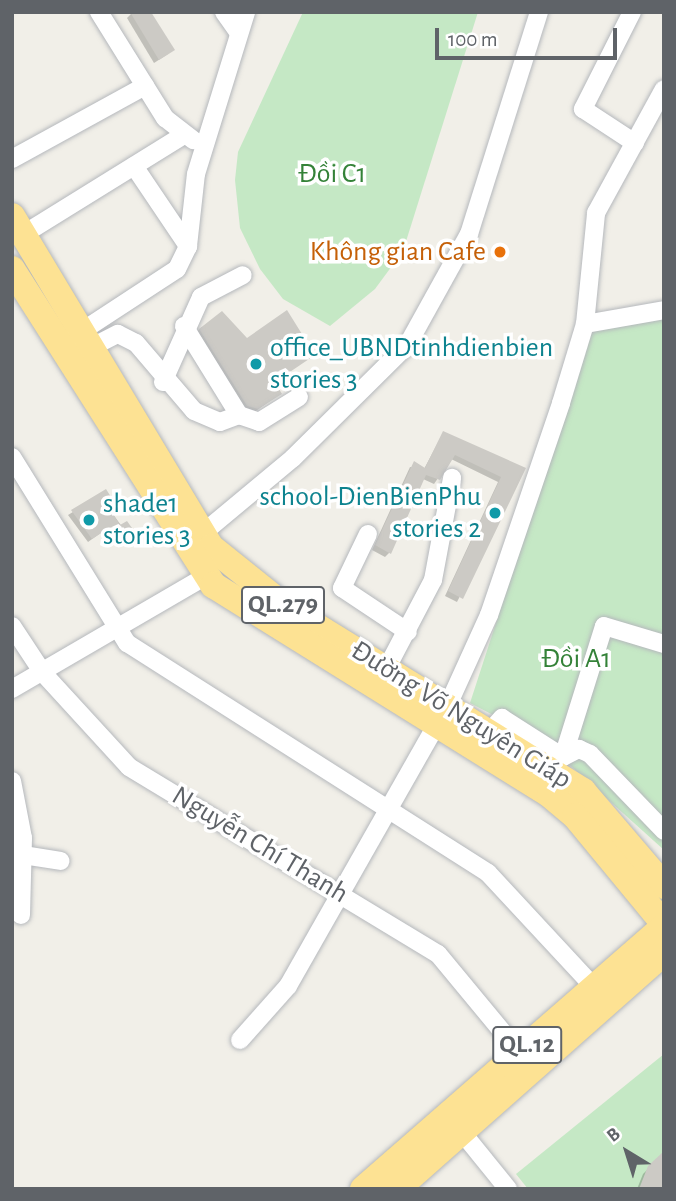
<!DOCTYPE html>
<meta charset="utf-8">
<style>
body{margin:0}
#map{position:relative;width:676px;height:1201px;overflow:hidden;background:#f1efe8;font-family:"Alegreya Sans",sans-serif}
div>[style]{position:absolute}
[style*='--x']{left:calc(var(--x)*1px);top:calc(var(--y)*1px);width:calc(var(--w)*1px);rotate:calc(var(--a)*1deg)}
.green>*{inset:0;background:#c5e8c5}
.shadow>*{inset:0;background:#0003}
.building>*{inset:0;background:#cccac5}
.roads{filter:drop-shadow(0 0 2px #b5b8bc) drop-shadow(0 0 2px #b5b8bc)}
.minor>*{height:18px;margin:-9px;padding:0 9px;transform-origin:9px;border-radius:9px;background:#fff}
.highway>*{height:26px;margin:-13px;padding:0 13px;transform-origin:13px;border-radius:13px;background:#fde293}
.dots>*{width:19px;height:19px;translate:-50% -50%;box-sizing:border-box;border:4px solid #fff;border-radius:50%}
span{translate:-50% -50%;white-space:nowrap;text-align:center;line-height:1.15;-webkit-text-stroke:7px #fff;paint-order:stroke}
.shield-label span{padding:2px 5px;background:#fff;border:2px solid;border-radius:5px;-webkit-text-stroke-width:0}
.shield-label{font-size:26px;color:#5f6368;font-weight:700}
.park-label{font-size:28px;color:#348238}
.food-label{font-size:28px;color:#c56008}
.right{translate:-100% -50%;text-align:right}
.culture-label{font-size:28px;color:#0d838f}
.left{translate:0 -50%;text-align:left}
.street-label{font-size:28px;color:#5f6368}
.frame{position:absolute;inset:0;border:14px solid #5f6368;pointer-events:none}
.north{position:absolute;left:592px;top:1117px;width:70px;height:70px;-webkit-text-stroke:5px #fff;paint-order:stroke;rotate:322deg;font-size:19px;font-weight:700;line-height:28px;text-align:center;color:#5f6368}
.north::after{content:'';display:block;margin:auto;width:24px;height:32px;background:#5f6368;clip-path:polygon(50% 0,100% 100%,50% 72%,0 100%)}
.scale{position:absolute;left:435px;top:28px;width:182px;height:32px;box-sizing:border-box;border:4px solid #5f6368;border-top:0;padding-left:9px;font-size:21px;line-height:24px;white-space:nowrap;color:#5f6368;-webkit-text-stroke:5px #fff;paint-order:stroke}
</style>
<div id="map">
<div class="green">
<div style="clip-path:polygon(303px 12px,478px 12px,403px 251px,375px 289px,330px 326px,283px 299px,260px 269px,240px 228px,235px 180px,238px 152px)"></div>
<div style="clip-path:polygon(664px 315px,664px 850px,543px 741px,470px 703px,591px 330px)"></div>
<div style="clip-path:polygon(664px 1054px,664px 1189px,528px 1189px,516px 1174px)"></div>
</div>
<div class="shadow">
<div style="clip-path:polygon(133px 12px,168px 54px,154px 63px,127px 18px)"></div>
<div style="clip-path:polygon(202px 327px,246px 341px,313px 354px,273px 383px,280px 394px,250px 415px,240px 411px,195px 333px)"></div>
<div style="clip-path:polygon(443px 433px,524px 469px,457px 602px,445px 596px,498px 482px,451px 459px,434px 484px,423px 479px,389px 553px,385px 557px,372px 550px,410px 467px,424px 469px)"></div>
<div style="clip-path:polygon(106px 492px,104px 502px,126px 532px,109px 543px,102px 532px,88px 542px,68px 515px)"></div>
<div style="clip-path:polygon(661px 1156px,664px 1189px,637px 1189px,643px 1174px)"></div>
</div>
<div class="building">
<div style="clip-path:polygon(130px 12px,151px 12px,175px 50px,159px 60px)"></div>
<div style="clip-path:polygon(287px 310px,315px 355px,275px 382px,282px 394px,258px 409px,247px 406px,199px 329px,222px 311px,247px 338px)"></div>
<div style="clip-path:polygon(443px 431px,526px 468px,463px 599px,448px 591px,501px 477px,455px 455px,440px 480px,426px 475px,391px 554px,375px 545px,414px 461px,425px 468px)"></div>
<div style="clip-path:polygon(106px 489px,111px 497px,105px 501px,120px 525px,127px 521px,132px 528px,113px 541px,106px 530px,92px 539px,71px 510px)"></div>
<div style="clip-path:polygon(664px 1151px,664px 1189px,639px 1189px,648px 1166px)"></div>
</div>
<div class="roads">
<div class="minor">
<div style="--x:99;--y:12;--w:125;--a:58.1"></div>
<div style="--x:165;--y:118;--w:36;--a:38"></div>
<div style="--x:224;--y:12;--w:24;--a:55"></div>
<div style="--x:632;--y:12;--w:109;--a:116.8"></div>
<div style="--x:583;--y:109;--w:62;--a:33.2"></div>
<div style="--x:12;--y:159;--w:152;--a:-28.8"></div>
<div style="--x:134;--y:166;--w:97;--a:56"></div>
<div style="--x:24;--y:234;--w:186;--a:-31.8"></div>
<div style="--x:585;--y:324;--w:80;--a:-10"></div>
<div style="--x:184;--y:326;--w:105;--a:58.3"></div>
<div style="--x:239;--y:415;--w:21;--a:19"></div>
<div style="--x:259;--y:422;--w:47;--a:-32"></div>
<div style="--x:73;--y:337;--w:124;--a:-33.2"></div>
<div style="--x:177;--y:269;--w:25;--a:-64"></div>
<div style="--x:188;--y:246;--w:72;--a:-83.7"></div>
<div style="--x:196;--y:174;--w:170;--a:-72.8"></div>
<div style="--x:92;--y:347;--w:29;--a:-27"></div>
<div style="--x:118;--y:334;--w:20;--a:27"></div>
<div style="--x:136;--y:343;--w:89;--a:49.5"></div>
<div style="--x:194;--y:411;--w:28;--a:23"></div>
<div style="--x:220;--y:422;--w:20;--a:-20"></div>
<div style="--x:163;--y:382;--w:93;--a:-65.9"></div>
<div style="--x:201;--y:297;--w:47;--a:-27.6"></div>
<div style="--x:12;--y:457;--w:219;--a:58.3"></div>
<div style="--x:127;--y:643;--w:428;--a:32.5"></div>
<div style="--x:488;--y:873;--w:156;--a:47.1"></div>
<div style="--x:203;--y:533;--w:117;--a:-39.8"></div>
<div style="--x:293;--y:458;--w:162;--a:-44.7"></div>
<div style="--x:408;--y:344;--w:126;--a:-61"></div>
<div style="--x:469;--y:234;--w:233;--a:-72.5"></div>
<div style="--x:368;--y:534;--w:60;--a:115.7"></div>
<div style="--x:342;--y:588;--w:79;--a:33.7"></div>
<div style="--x:12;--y:626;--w:56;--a:56.6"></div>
<div style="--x:43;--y:673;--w:127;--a:47.5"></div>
<div style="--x:129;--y:767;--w:361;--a:31.2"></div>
<div style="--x:438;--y:954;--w:127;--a:50.4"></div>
<div style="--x:381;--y:679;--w:112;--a:-62.3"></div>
<div style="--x:433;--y:580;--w:104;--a:-79.4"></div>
<div style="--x:12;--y:689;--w:225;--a:-30.2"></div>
<div style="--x:449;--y:703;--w:97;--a:-65.6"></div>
<div style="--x:489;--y:615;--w:224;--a:-71.2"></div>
<div style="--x:561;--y:403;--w:83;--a:-73.1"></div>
<div style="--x:585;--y:324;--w:112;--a:-84.3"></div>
<div style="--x:596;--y:213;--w:141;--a:-61.3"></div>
<div style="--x:492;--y:729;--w:15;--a:-48"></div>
<div style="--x:502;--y:718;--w:72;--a:32.6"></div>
<div style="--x:563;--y:757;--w:18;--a:-27"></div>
<div style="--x:579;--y:749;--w:12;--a:24"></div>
<div style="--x:590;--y:754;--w:107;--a:46.1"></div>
<div style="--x:563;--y:757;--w:137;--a:-72.6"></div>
<div style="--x:604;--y:626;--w:63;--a:16.7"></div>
<div style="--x:12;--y:781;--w:58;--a:79.1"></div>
<div style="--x:23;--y:838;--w:77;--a:91.5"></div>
<div style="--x:23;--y:855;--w:38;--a:9"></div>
<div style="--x:240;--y:1040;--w:72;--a:-48.4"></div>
<div style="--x:288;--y:986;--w:301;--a:-60.4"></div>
<div style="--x:461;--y:1131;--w:75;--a:51"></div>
</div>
<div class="highway">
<div style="--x:12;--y:216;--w:386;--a:59"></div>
<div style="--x:211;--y:547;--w:97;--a:38.8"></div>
<div style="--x:287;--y:608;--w:348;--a:31.7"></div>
<div style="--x:583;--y:791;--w:125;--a:49.5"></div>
<div style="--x:12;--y:269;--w:375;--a:57.5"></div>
<div style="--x:213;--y:585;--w:397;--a:31.9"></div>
<div style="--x:550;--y:795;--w:33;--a:40"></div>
<div style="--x:575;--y:816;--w:140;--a:50.5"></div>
<div style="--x:363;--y:1189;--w:400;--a:-41.1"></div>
<div style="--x:397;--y:1189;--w:356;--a:-41.5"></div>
</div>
</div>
<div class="dots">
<div style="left:500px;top:252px;background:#e8710a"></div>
<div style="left:256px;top:364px;background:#0f9aa8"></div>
<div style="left:495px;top:513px;background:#0f9aa8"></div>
<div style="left:89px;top:520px;background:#0f9aa8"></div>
</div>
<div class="shield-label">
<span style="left:283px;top:605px">QL.279</span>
<span style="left:527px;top:1045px">QL.12</span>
</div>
<div class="park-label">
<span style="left:332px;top:174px">Đồi C1</span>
<span style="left:576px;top:659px">Đồi A1</span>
</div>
<div class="food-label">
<span class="right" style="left:486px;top:252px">Không gian Cafe</span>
</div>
<div class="culture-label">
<span class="left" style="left:270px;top:364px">office_UBNDtinhdienbien<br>stories 3</span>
<span class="right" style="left:481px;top:513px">school-DienBienPhu<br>stories 2</span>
<span class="left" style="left:103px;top:520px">shade1<br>stories 3</span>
</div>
<div class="street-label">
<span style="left:461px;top:715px;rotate:32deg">Đường Võ Nguyên Giáp</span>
<span style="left:260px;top:845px;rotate:31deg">Nguyễn Chí Thanh</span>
</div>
<div class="frame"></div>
<div class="north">B</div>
<div class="scale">100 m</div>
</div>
